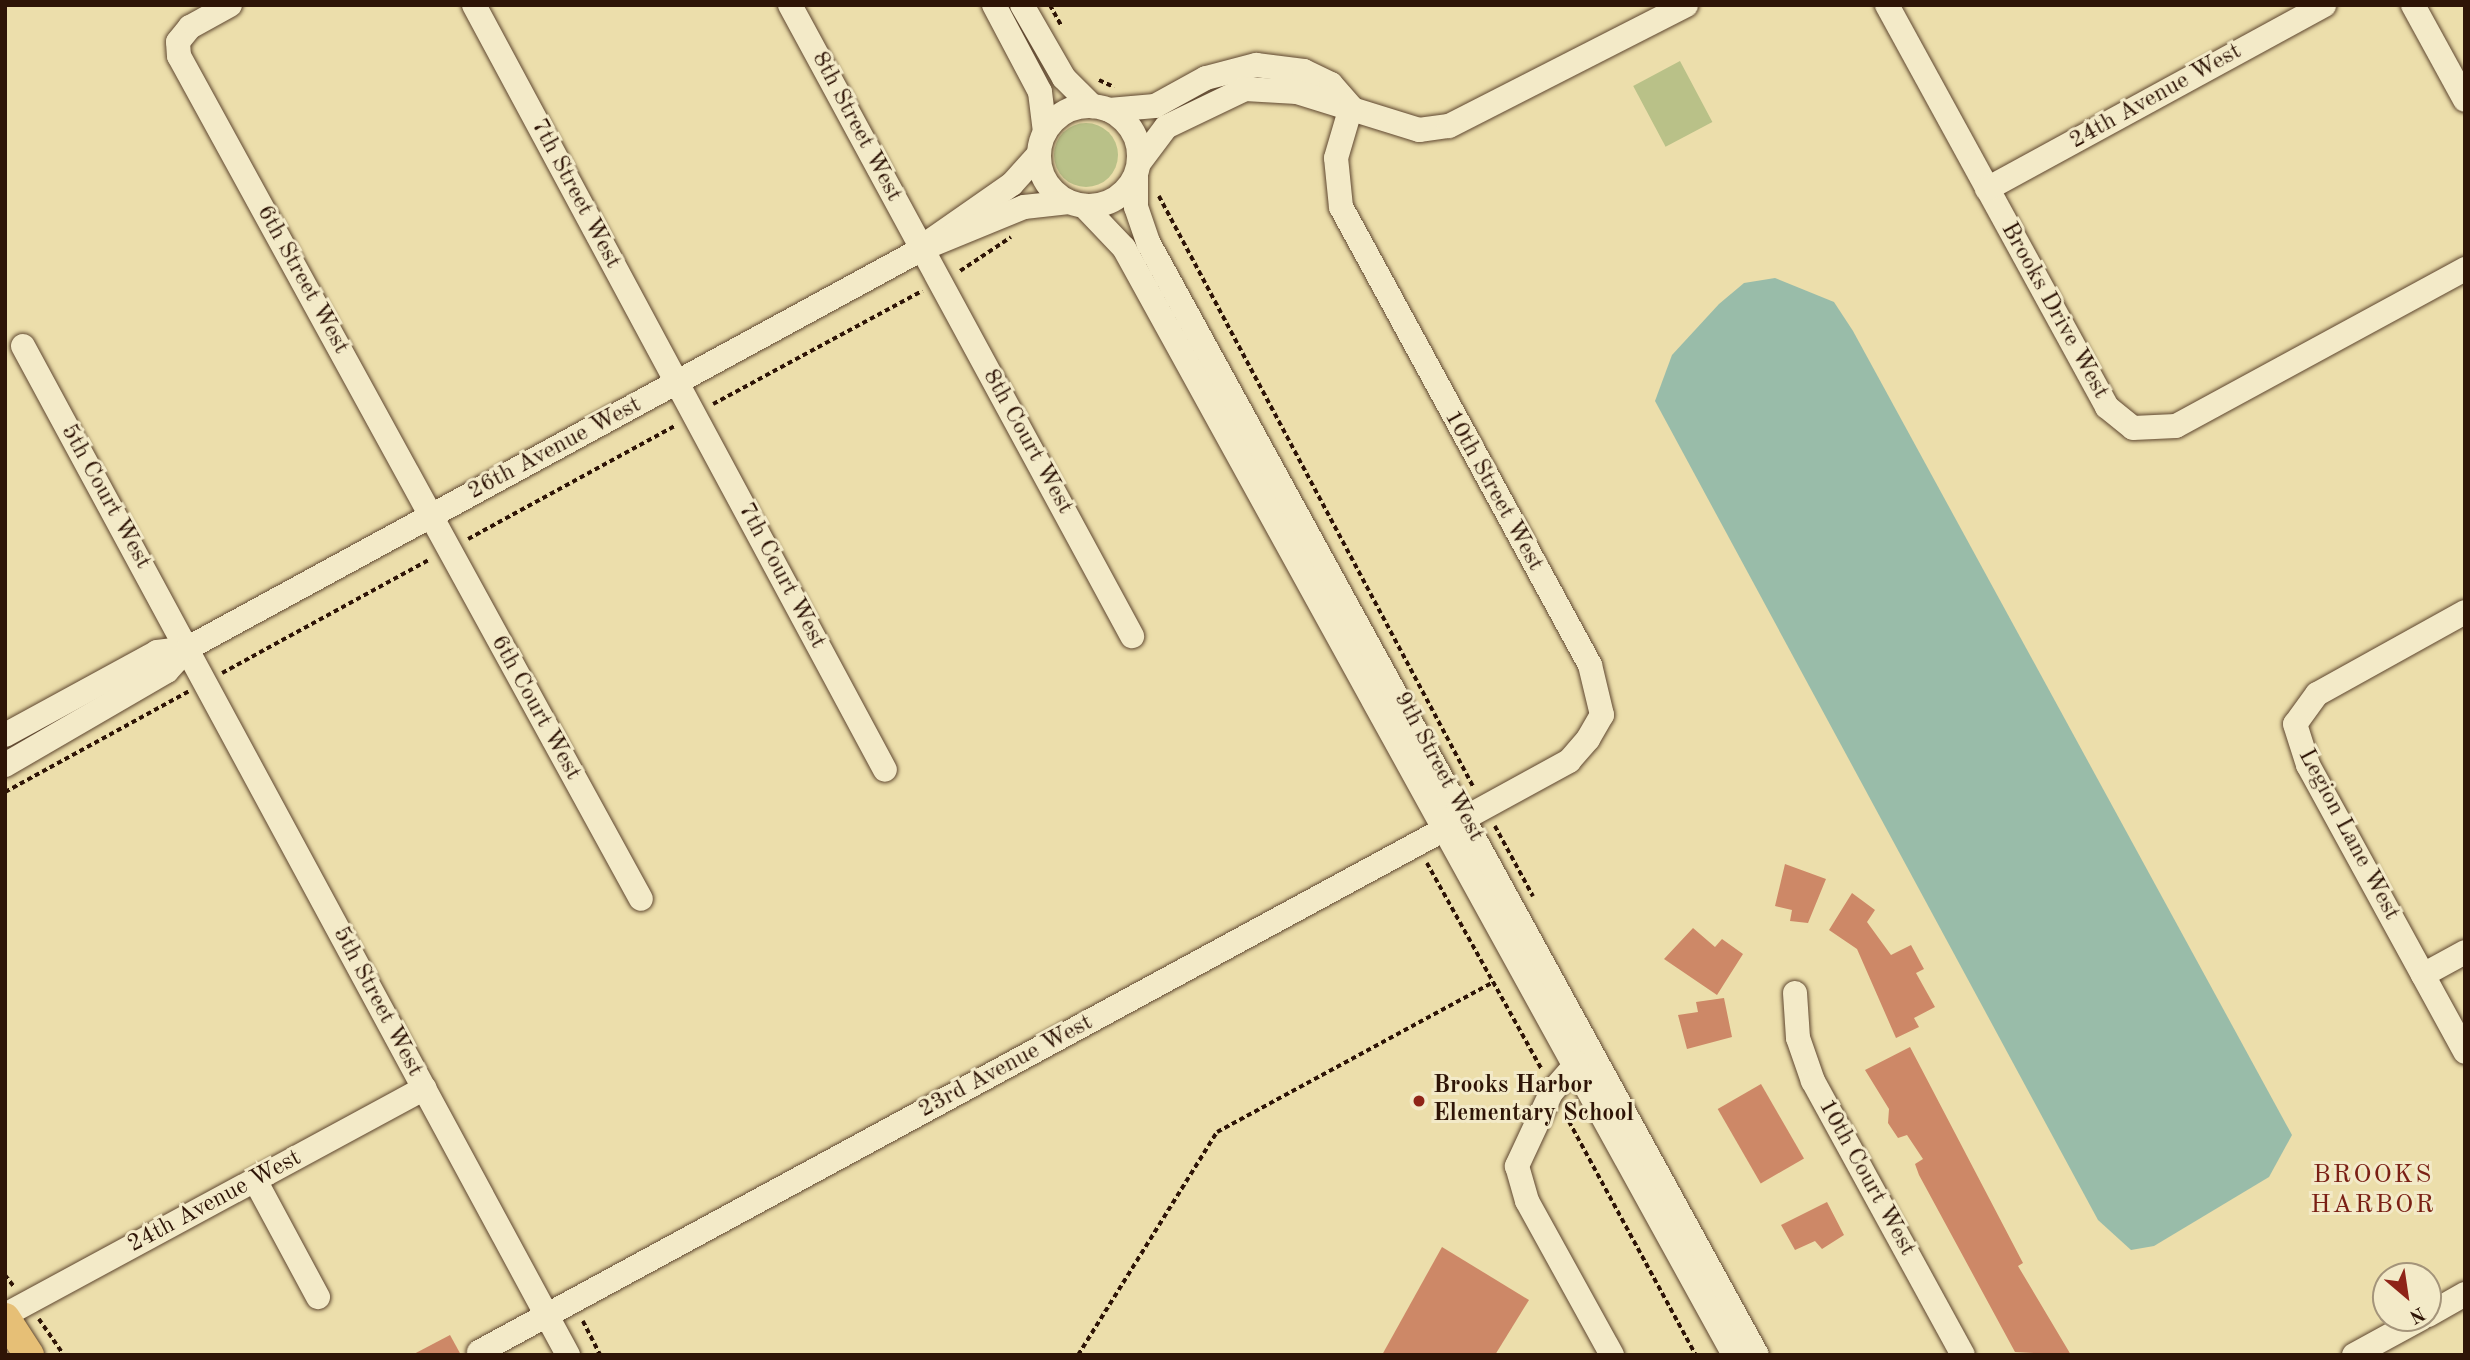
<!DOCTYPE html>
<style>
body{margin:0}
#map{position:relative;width:2470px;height:1360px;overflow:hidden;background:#ecdeab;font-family:"Old Standard TT",serif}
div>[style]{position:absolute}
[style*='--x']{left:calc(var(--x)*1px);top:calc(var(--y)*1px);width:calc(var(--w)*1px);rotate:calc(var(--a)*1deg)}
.green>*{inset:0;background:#b9c188;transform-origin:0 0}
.round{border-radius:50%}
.water>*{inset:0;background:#99bca9}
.building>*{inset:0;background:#cd8867;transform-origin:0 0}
.path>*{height:3.5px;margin-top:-1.75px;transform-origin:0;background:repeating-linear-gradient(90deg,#2e1406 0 5px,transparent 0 8.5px)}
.roads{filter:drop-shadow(0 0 2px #5e462f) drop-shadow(0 0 2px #5e462f)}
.minor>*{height:24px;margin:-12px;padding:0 12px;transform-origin:12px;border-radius:12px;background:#f3eac8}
.minor>.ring{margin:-12px;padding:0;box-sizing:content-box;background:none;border:24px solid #f3eac8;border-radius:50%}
.major>*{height:30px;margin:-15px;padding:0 15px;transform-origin:15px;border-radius:15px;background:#e6bf76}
.dots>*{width:19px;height:19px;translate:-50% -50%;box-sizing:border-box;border:4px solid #f3eac8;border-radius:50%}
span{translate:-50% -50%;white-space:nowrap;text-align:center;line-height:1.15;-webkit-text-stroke:6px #f3eac8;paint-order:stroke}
.street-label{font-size:24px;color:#2e1406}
.poi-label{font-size:24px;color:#2e1406;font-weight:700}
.left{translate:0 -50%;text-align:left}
.neighbourhood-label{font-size:26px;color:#7a1f14;letter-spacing:2px}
.frame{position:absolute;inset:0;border:7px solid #2e1406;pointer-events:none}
.north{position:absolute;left:2372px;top:1262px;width:70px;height:70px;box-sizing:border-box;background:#f3eac8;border:2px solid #a4947a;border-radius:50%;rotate:151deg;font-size:19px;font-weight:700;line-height:28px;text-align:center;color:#2e1406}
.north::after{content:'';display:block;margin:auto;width:24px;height:32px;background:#8f2418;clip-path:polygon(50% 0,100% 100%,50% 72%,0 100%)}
</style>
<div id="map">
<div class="green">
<div style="left:1680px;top:61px;width:69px;height:53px;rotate:62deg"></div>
<div class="round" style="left:1054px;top:123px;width:64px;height:64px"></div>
</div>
<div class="water">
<div style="clip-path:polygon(1775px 278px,1834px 302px,1853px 331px,2292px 1135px,2269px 1177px,2154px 1246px,2131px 1250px,2098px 1220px,1655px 401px,1672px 355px,1719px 304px,1744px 283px)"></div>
</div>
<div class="building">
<div style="clip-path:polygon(1785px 864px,1826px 879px,1808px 923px,1790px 921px,1792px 910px,1775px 906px)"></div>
<div style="clip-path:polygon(1852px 893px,1875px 910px,1867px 922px,1891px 955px,1911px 945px,1924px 969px,1916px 973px,1935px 1007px,1914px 1018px,1919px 1027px,1896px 1038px,1857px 949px,1829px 930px)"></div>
<div style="clip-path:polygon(1693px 928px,1715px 947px,1722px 939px,1743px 954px,1717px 995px,1664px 959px)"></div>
<div style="clip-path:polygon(1724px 998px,1732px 1037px,1687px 1049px,1678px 1015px,1698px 1012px,1696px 1002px)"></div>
<div style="clip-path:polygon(1910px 1047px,2023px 1263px,2018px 1266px,2071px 1355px,2015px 1352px,1919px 1175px,1915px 1164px,1923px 1159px,1907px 1135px,1898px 1138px,1888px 1123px,1889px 1109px,1865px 1070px)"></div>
<div style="left:1761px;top:1084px;width:86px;height:50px;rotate:60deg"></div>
<div style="clip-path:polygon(1827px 1202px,1844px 1235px,1822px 1249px,1815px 1241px,1795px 1250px,1781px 1225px)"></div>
<div style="clip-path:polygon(1442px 1247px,1529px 1300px,1495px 1355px,1382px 1355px)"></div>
<div style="clip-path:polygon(450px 1335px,461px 1355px,412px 1355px)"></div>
</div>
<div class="path">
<div style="--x:1050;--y:5;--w:23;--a:61"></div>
<div style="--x:1099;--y:80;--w:17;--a:25"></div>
<div style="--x:1159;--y:196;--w:671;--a:61.98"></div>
<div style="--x:960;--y:271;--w:61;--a:-33.7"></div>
<div style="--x:713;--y:404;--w:238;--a:-28.4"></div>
<div style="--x:468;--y:539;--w:237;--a:-28.7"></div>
<div style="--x:222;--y:673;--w:237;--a:-28.7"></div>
<div style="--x:5;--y:792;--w:209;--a:-28.7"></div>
<div style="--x:1495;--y:826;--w:80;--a:61.5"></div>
<div style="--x:1427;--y:863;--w:237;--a:60.9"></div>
<div style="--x:1565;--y:1114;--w:274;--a:61.5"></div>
<div style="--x:5;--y:1275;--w:16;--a:52"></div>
<div style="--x:39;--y:1319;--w:44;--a:55.2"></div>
<div style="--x:583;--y:1321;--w:38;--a:63"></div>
<div style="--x:1078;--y:1355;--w:263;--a:-58.1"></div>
<div style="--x:1217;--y:1132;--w:314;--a:-28.5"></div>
</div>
<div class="roads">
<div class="minor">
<div style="--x:230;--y:5;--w:46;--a:151.2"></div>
<div style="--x:190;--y:27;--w:19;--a:129"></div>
<div style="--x:178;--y:42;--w:14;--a:86"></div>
<div style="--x:179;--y:56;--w:961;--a:61.28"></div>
<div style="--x:474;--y:5;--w:868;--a:61.75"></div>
<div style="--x:790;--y:5;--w:718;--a:61.54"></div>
<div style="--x:994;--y:5;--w:98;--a:62.1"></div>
<div style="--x:1040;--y:92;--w:40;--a:82.9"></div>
<div style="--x:1022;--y:5;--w:84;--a:60.1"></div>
<div style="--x:1064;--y:78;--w:40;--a:45"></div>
<div style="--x:1887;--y:5;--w:458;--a:61.3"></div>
<div style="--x:2107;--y:407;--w:33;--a:39"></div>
<div style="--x:2133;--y:428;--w:43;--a:-2.7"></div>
<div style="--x:2176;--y:426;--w:329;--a:-28.5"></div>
<div style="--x:2413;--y:5;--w:108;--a:61.3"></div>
<div class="ring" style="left:1039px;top:106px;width:76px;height:76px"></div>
<div style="--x:1109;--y:110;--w:46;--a:-5"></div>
<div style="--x:1155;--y:106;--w:58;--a:-28.8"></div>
<div style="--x:1206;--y:78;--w:52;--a:-14.6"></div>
<div style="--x:1256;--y:65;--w:48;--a:7.1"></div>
<div style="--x:1304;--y:71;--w:30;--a:26"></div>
<div style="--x:1331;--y:84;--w:30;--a:49"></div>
<div style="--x:1139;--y:163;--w:45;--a:-53.1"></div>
<div style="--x:1166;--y:127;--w:88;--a:-25.7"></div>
<div style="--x:1245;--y:89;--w:52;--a:3.3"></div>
<div style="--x:1297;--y:92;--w:128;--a:17.3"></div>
<div style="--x:1419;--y:130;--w:30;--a:-8"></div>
<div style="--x:1449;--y:126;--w:266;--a:-27"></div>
<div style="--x:1136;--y:175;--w:32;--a:90"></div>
<div style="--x:1136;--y:207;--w:39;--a:71"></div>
<div style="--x:1149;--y:244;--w:1266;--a:61.31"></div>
<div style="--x:1987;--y:189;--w:384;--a:-28.6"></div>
<div style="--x:1084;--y:206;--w:58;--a:46.4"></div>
<div style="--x:1124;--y:248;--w:1264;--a:61.14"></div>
<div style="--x:933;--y:239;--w:96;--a:-34.8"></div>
<div style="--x:1012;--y:184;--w:40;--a:-48"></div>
<div style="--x:23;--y:346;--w:1147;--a:61.62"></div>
<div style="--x:2465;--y:612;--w:169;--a:151"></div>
<div style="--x:2317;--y:694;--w:37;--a:126"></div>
<div style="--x:2295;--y:724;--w:43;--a:72.4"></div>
<div style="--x:2308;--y:765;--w:327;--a:61.3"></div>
<div style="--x:5;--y:735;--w:173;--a:-28.6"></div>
<div style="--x:157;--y:652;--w:31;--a:-7"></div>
<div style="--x:5;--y:765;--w:187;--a:-30.1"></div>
<div style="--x:167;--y:671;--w:31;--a:-48"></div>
<div style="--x:188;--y:648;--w:835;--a:-28.53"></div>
<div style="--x:922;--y:249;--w:110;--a:-22.4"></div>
<div style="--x:1024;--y:207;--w:45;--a:-6.3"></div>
<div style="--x:2423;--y:975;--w:48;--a:-28.7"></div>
<div style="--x:1795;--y:993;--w:45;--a:86.2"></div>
<div style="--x:1798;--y:1038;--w:46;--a:70.8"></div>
<div style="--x:1813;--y:1081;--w:312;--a:61.3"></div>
<div style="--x:1577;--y:1063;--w:40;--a:131"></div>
<div style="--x:1551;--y:1093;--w:81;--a:115"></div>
<div style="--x:1517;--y:1166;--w:36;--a:74"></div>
<div style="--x:1527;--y:1201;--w:176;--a:61.1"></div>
<div style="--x:255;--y:1180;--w:133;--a:61.7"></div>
<div style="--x:5;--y:1315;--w:477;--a:-28.4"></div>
<div style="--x:2428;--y:1315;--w:43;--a:-29.6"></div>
<div style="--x:479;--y:1352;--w:1121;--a:-28.44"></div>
<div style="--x:1465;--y:818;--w:119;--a:-28.7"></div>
<div style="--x:1569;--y:761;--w:29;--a:-49"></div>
<div style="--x:1588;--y:739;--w:28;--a:-60"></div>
<div style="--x:1602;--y:715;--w:51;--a:-103.5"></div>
<div style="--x:1590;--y:665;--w:521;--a:-118.53"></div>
<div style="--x:1341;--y:207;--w:49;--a:-95.8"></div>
<div style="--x:1336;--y:158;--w:53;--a:-73.6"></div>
<div style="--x:2354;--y:1355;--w:77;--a:-28.6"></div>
</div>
<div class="major">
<div style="--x:5;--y:1318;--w:44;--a:57"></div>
</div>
</div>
<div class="dots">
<div style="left:1419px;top:1101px;background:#8f2418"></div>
</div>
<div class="street-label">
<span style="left:2156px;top:97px;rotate:-29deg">24th Avenue West</span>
<span style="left:856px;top:127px;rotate:62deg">8th Street West</span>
<span style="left:575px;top:194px;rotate:62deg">7th Street West</span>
<span style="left:302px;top:280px;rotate:61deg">6th Street West</span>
<span style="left:2054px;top:311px;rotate:61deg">Brooks Drive West</span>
<span style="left:1027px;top:442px;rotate:61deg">8th Court West</span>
<span style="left:555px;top:449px;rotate:-28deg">26th Avenue West</span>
<span style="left:1493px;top:491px;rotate:61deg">10th Street West</span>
<span style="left:105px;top:497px;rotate:61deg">5th Court West</span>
<span style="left:781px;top:576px;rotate:62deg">7th Court West</span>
<span style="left:535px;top:708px;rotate:61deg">6th Court West</span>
<span style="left:1438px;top:767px;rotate:62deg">9th Street West</span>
<span style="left:2348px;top:835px;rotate:62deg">Legion Lane West</span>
<span style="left:377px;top:1002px;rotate:62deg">5th Street West</span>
<span style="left:1006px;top:1067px;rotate:-28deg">23rd Avenue West</span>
<span style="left:1866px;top:1178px;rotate:61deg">10th Court West</span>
<span style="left:215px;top:1202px;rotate:-28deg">24th Avenue West</span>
</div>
<div class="poi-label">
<span class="left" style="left:1433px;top:1101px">Brooks Harbor<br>Elementary School</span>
</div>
<div class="neighbourhood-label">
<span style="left:2373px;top:1191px">BROOKS<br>HARBOR</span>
</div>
<div class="frame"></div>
<div class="north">N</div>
</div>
